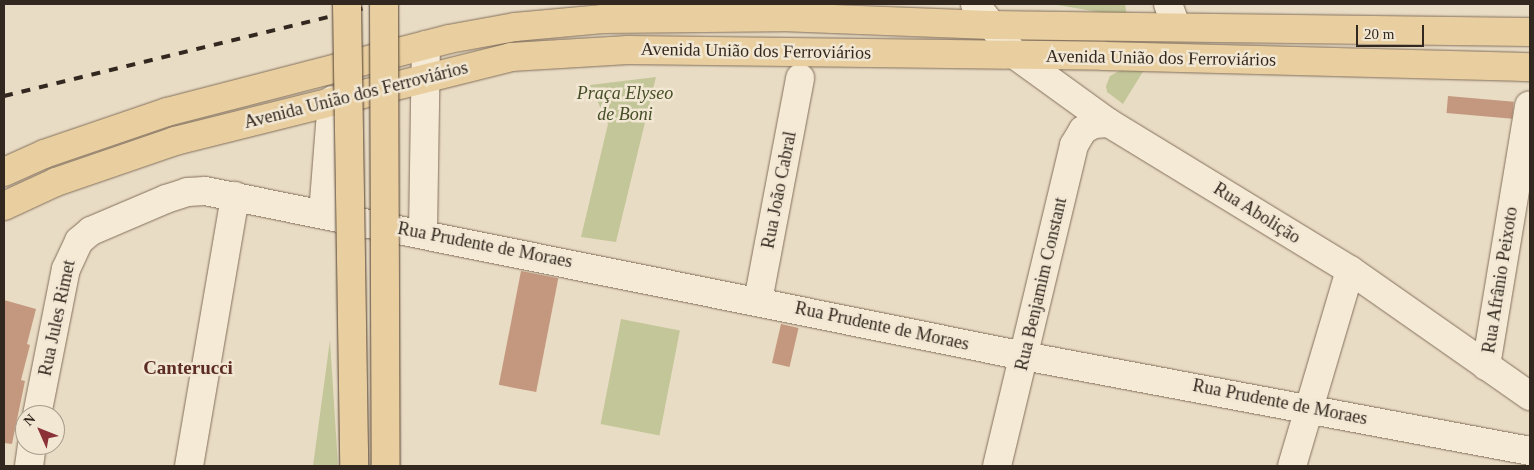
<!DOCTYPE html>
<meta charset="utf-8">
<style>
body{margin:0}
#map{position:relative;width:1534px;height:470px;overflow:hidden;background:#e9dcc4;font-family:Georgia,serif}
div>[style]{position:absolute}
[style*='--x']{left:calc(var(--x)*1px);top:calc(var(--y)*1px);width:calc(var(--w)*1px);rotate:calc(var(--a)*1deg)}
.green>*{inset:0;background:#c3c699;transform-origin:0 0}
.building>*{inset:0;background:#c4987e;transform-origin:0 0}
.roads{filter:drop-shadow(0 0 1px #826f5c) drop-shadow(0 0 1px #826f5c)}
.minor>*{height:28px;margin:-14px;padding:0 14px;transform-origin:14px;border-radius:14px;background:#f5ead6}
.major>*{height:28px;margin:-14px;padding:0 14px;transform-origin:14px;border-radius:14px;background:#e9cf9f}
.rail>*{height:4px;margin-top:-2px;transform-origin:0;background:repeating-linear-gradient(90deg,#33281f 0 9px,transparent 0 18px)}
.bridges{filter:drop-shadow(0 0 1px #503e30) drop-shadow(0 0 1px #503e30)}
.major-bridge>*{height:28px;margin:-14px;padding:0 14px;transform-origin:14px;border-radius:14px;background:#e9cf9f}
span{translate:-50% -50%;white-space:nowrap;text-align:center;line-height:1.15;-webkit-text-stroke:5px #f1e7d3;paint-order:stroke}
.street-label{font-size:18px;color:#33281f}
.park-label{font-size:18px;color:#464e27;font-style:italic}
.neighbourhood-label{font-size:19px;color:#5c2c23;font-weight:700}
.frame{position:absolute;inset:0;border:5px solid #33281f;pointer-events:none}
.north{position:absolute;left:15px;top:405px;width:50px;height:50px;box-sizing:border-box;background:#f1e7d3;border:1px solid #a59b8b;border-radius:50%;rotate:314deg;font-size:14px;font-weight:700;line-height:20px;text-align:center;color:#33281f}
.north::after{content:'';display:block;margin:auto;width:18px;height:22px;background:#8b3237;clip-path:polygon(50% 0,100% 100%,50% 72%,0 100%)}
.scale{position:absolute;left:1356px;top:25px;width:68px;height:22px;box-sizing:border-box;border:2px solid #33281f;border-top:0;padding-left:6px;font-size:15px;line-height:18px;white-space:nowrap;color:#33281f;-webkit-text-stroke:4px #f1e7d3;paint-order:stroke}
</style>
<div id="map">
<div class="green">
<div style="clip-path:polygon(1052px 4px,1125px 4px,1127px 17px)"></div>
<div style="clip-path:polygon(1123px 69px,1144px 70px,1123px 104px,1107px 92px,1106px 86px,1110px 76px)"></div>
<div style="clip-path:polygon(656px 77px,616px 242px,581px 237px,608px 124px,590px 85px)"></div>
<div style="left:621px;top:319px;width:60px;height:107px;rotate:11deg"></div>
<div style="clip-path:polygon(330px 340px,338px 466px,313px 466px)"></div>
</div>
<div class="building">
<div style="left:1448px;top:96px;width:66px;height:17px;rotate:5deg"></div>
<div style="left:521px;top:271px;width:38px;height:116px;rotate:11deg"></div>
<div style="clip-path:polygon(4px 300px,36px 309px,27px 344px,30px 345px,21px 380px,25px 381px,12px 444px,4px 443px)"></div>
<div style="left:781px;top:324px;width:18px;height:40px;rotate:13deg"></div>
</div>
<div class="roads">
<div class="minor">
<div style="--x:975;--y:4;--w:65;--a:51.9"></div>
<div style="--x:1015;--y:55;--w:116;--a:35.9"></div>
<div style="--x:1109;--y:123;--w:282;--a:31.4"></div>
<div style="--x:1350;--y:270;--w:220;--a:35"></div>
<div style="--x:1168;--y:4;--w:23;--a:70"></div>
<div style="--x:323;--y:214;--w:114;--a:-85.5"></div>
<div style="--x:423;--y:232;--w:187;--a:-89.1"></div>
<div style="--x:758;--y:301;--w:227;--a:-79.3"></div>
<div style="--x:1486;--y:366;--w:264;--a:-80.6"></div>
<div style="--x:37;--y:415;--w:149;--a:-78.8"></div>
<div style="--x:66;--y:269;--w:31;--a:-65"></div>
<div style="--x:79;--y:241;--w:16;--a:-40"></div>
<div style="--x:91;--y:231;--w:82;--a:-23.1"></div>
<div style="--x:166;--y:199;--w:22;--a:-18"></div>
<div style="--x:187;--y:192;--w:18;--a:-3"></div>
<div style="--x:205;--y:191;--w:835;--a:11.39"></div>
<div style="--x:1024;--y:356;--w:515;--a:10.63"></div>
<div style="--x:29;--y:466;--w:21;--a:-82"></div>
<div style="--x:189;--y:466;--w:274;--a:-80.3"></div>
<div style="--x:997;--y:466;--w:330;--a:-76.5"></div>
<div style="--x:1074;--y:145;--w:17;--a:-59"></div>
<div style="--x:1083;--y:130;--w:13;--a:-29"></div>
<div style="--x:1094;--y:124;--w:15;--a:-4"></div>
<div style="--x:1292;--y:466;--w:204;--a:-73.5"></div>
</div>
<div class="major">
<div style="--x:4;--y:172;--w:44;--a:-24.2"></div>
<div style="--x:44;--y:154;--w:130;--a:-18.9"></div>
<div style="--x:167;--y:112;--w:291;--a:-14.5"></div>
<div style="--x:449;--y:39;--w:67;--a:-10.3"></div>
<div style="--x:515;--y:27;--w:88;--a:-5.2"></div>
<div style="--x:603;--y:19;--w:178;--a:-0.6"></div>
<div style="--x:781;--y:17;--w:209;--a:2.2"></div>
<div style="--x:990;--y:25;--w:540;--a:0.74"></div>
<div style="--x:4;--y:206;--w:57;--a:-24.8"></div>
<div style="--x:56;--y:182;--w:126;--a:-19"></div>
<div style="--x:175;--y:141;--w:346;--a:-14"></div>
<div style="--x:511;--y:57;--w:117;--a:-3.4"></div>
<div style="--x:628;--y:50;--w:476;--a:0.7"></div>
<div style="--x:1104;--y:56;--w:426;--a:1.5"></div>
</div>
</div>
<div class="rail">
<div style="--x:4;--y:96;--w:387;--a:-13.7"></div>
</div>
<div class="bridges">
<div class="major-bridge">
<div style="--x:347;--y:4;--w:462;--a:89.1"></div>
<div style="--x:384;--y:4;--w:462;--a:89.8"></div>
</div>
</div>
<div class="street-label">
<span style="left:756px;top:51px;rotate:1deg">Avenida União dos Ferroviários</span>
<span style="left:1161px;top:58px;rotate:1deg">Avenida União dos Ferroviários</span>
<span style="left:356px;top:95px;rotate:-14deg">Avenida União dos Ferroviários</span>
<span style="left:779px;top:190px;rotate:-79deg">Rua João Cabral</span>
<span style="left:1257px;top:213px;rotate:32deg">Rua Abolição</span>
<span style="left:485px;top:245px;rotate:11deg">Rua Prudente de Moraes</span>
<span style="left:1500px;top:280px;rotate:-81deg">Rua Afrânio Peixoto</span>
<span style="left:1041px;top:284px;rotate:-77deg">Rua Benjamim Constant</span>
<span style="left:57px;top:318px;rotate:-78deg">Rua Jules Rimet</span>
<span style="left:882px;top:326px;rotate:12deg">Rua Prudente de Moraes</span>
<span style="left:1280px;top:402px;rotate:11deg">Rua Prudente de Moraes</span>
</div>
<div class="park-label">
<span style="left:625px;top:104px">Praça Elyseo<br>de Boni</span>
</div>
<div class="neighbourhood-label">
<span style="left:188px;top:368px">Canterucci</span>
</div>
<div class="frame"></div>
<div class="north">N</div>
<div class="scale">20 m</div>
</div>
